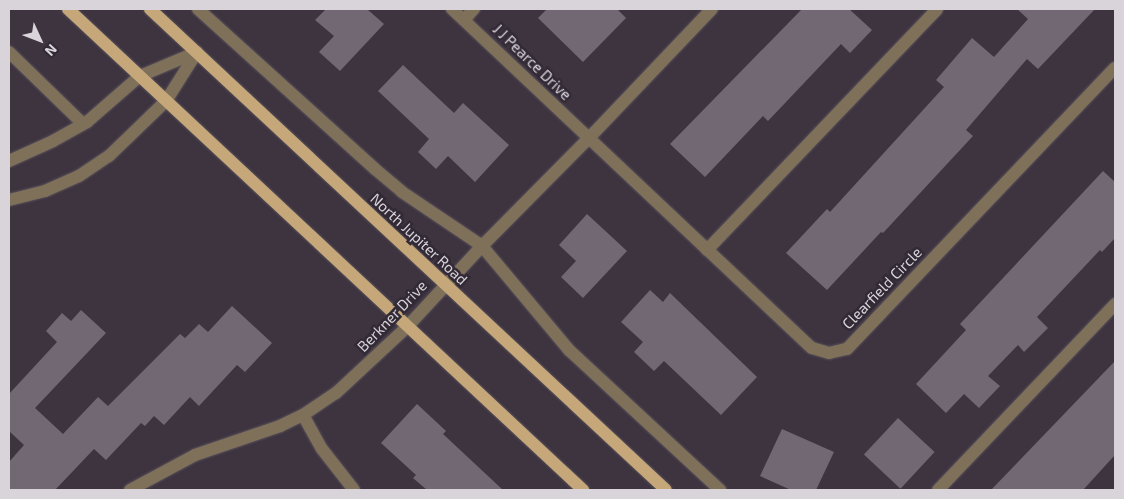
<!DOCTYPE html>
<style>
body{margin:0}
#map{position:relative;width:1124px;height:499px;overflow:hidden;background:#3d343f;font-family:"Exo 2",sans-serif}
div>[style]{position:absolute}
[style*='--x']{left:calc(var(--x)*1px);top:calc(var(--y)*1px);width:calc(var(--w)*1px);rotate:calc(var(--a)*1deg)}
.building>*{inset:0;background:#716874;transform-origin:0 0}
.roads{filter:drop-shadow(0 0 1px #59515b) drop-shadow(0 0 1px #59515b)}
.minor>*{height:12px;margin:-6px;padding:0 6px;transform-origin:6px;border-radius:6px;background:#7f705a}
.major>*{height:12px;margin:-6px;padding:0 6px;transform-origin:6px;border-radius:6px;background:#c5a77a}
span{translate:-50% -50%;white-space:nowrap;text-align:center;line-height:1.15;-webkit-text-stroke:5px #322a35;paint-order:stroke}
.street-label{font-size:15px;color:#d9d3da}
.frame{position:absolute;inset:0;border:10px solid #d9d3da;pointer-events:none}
.north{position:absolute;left:15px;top:15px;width:50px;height:50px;-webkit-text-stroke:4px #322a35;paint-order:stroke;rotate:133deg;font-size:14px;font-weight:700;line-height:20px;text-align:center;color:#d9d3da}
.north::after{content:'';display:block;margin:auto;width:18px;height:22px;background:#d9d3da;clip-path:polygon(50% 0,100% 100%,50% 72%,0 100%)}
</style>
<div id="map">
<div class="building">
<div style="clip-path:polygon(326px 9px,367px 9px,384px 24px,340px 71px,319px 52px,334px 36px,315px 20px)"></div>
<div style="clip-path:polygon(547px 9px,617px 9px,626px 18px,583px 62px,538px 18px)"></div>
<div style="clip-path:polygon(802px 9px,849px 9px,872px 30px,850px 53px,841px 44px,768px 121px,763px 116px,705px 177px,670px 144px)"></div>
<div style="clip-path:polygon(1017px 9px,1095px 9px,1038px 69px,1027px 59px,966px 130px,973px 136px,883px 233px,881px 232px,827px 290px,786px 253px,827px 209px,830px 212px,944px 87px,936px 80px,972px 38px,994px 57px,1028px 19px)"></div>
<div style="clip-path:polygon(403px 65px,454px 113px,463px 103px,509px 145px,475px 182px,448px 156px,436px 169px,418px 152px,429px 139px,378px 91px)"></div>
<div style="clip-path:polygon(1103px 171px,1115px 182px,1115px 238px,1102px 252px,1100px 250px,1037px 317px,1048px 328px,1024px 352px,1018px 345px,988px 376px,1000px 386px,979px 408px,964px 394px,946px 413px,916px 384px,966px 330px,960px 324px)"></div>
<div style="clip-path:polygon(587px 214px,627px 251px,583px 298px,561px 277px,576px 261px,559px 245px)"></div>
<div style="clip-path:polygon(650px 290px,663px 302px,670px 293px,757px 377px,721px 415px,664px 361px,654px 371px,634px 352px,643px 342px,621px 322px)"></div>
<div style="clip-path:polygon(232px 306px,272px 343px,245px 372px,237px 365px,199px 406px,190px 397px,164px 425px,154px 416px,145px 426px,141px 423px,106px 460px,94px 449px,55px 490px,9px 490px,9px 462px,24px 445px,9px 431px,9px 394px,57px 342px,46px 331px,62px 313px,71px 321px,81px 310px,106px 333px,35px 408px,63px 434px,98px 397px,108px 406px,180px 334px,185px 338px,199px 324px,208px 332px)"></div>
<div style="clip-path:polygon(1115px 361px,1115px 455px,1083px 490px,991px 490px)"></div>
<div style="clip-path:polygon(417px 404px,446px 431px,443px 434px,503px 490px,427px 490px,413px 478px,416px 475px,381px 443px)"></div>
<div style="left:898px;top:418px;width:50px;height:50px;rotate:43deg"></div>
<div style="clip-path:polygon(782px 429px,834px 452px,816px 490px,791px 490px,760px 476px)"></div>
</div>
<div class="roads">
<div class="minor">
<div style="--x:198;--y:9;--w:239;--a:42.1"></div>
<div style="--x:375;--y:169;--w:35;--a:40"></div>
<div style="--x:402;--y:192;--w:97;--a:34"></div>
<div style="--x:482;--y:246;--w:136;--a:50.1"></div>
<div style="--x:569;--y:350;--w:206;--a:42.8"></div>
<div style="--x:452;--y:9;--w:494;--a:43.3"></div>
<div style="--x:812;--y:348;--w:18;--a:16"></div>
<div style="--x:829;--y:353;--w:18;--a:-13"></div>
<div style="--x:847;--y:349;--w:388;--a:-46.4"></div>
<div style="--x:464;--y:20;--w:15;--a:-48"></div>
<div style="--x:9;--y:52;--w:103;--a:44.2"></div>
<div style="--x:9;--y:161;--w:48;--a:-24.4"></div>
<div style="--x:53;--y:141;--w:39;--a:-29"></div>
<div style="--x:87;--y:122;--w:70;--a:-41"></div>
<div style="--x:140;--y:76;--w:62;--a:-22.8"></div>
<div style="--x:9;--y:200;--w:37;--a:-14"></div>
<div style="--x:45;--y:191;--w:37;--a:-24"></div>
<div style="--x:79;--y:176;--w:36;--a:-34"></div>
<div style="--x:109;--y:156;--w:79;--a:-44"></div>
<div style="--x:166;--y:101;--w:58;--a:-57.7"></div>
<div style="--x:707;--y:250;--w:333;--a:-46.3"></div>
<div style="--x:303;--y:415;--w:39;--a:61"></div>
<div style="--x:322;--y:449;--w:52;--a:52"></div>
<div style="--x:130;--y:490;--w:74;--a:-28.3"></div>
<div style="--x:195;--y:455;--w:90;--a:-18.8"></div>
<div style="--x:280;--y:426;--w:25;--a:-26"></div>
<div style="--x:303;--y:415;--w:40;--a:-34"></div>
<div style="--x:336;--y:393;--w:97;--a:-42.9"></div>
<div style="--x:407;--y:327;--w:110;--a:-47.2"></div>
<div style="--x:482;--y:246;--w:152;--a:-45.3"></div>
<div style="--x:589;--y:138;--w:178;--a:-46.4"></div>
<div style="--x:938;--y:490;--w:257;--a:-46.4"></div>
</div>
<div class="major">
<div style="--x:68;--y:9;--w:705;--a:43.04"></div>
<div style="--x:150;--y:9;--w:705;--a:42.99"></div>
</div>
</div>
<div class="street-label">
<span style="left:532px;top:62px;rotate:44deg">J J Pearce Drive</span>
<span style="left:419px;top:239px;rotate:43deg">North Jupiter Road</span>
<span style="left:882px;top:288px;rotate:-46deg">Clearfield Circle</span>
<span style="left:392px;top:316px;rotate:-46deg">Berkner Drive</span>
</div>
<div class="frame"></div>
<div class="north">N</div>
</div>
